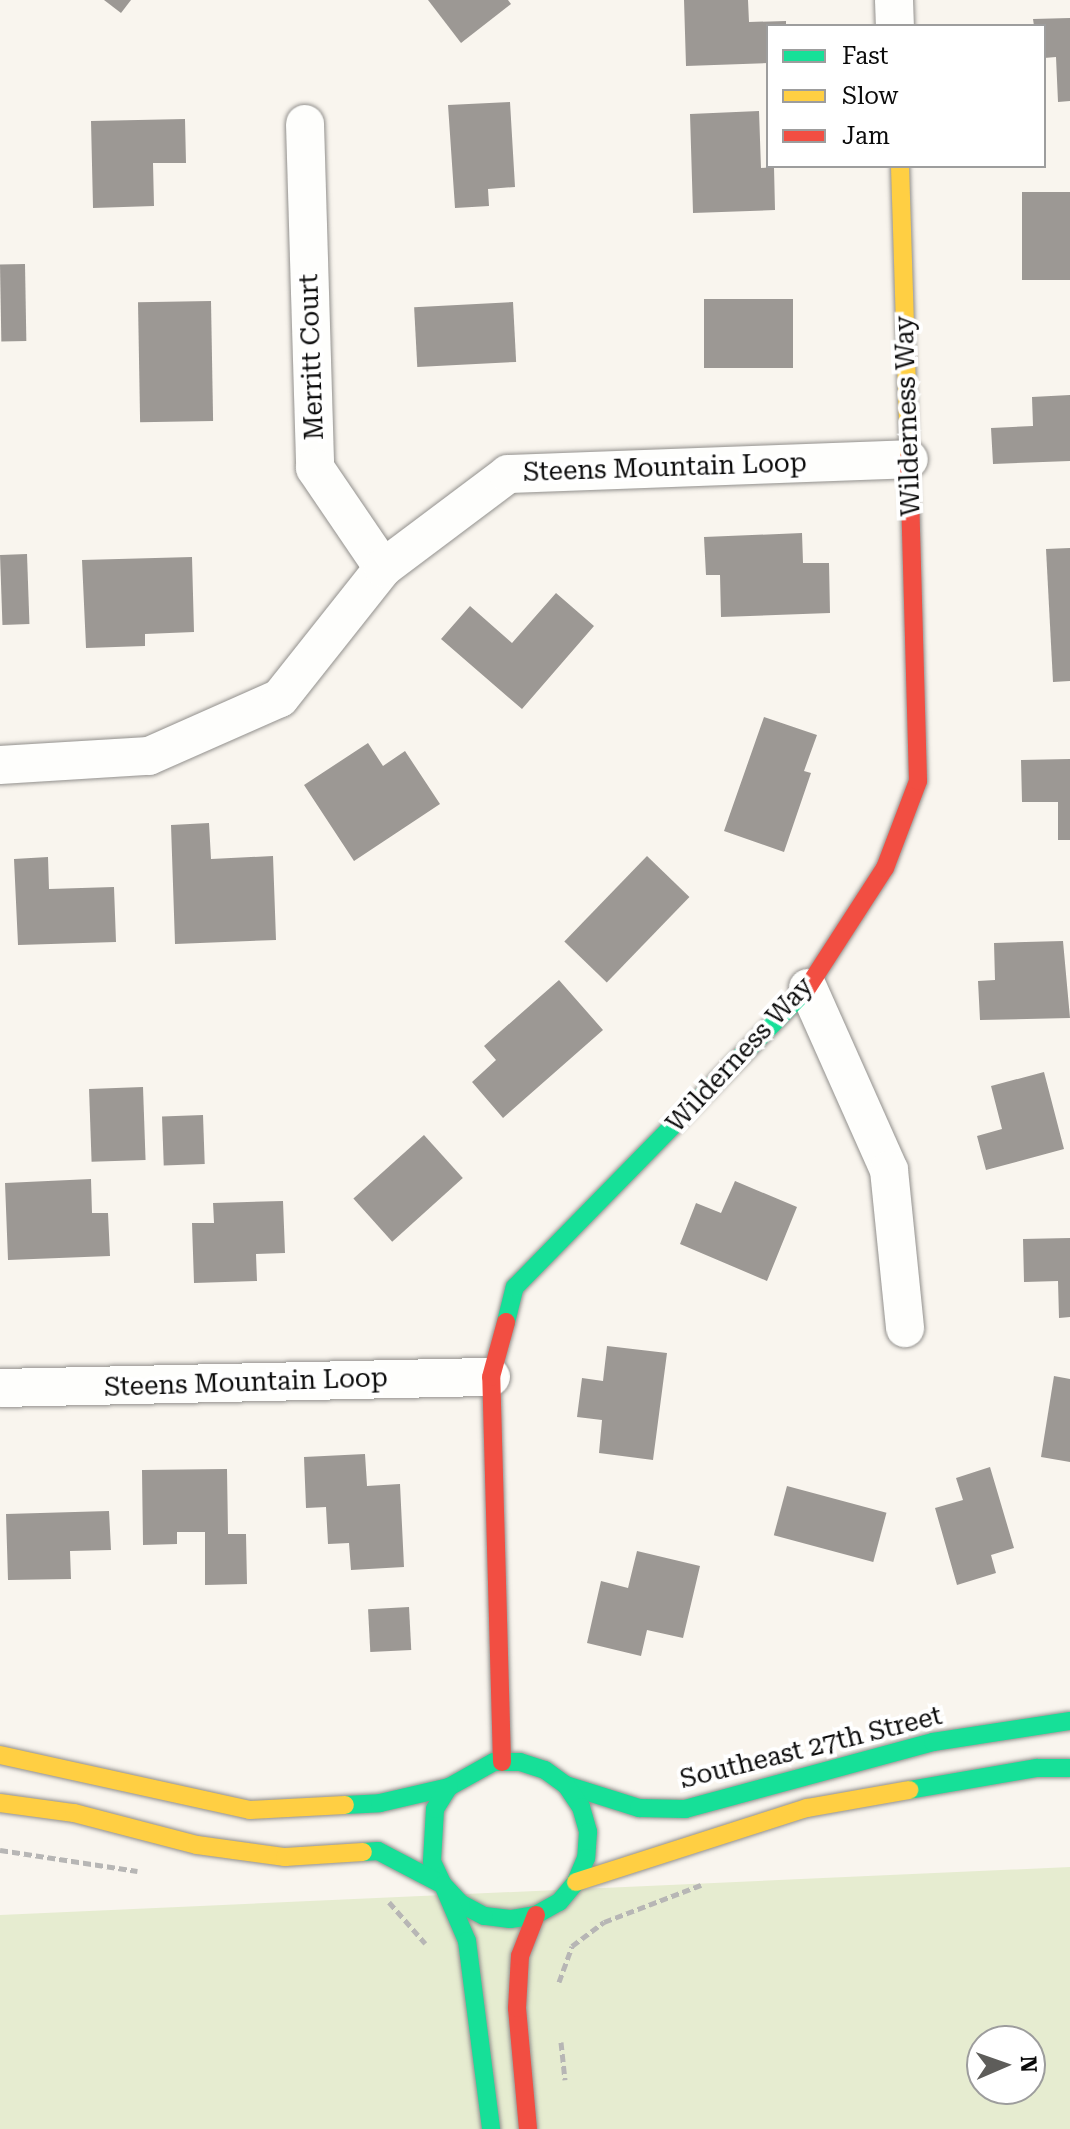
<!DOCTYPE html>
<style>
body{margin:0}
#map{position:relative;width:1070px;height:2129px;overflow:hidden;background:#f9f5ee;font-family:"Roboto Serif",serif}
div>[style]{position:absolute}
[style*='--x']{left:calc(var(--x)*1px);top:calc(var(--y)*1px);width:calc(var(--w)*1px);rotate:calc(var(--a)*1deg)}
.green>*{inset:0;background:#e6ecd0}
.building>*{inset:0;background:#9c9894;transform-origin:0 0}
.path>*{height:5px;margin-top:-2.5px;transform-origin:0;background:repeating-linear-gradient(90deg,#b7b6b5 0 8px,transparent 0 12px)}
.roads{filter:drop-shadow(0 0 2px #92908d) drop-shadow(0 0 2px #92908d)}
.street>*{height:38px;margin:-19px;padding:0 19px;transform-origin:19px;border-radius:19px;background:#fefefc}
.fast>*{height:18px;margin:-9px;padding:0 9px;transform-origin:9px;border-radius:9px;background:#16e098}
.slow>*{height:18px;margin:-9px;padding:0 9px;transform-origin:9px;border-radius:9px;background:#ffcf43}
.jam>*{height:18px;margin:-9px;padding:0 9px;transform-origin:9px;border-radius:9px;background:#f24e42}
span{translate:-50% -50%;white-space:nowrap;text-align:center;line-height:1.15;-webkit-text-stroke:8px #fff;paint-order:stroke}
.street-label{font-size:26px;color:#0b0b0b}
.legend{position:absolute;left:766px;top:24px;width:280px;height:144px;box-sizing:border-box;background:#fff;border:2px solid #9d9d9d;margin:0;padding:10px 14px;list-style:none;font-size:24px;color:#0b0b0b}
.legend li{display:flex;align-items:center;gap:16px;height:40px}
.legend b{width:40px;border:2px solid #9d9d9d}
.north{position:absolute;left:966px;top:2025px;width:80px;height:80px;box-sizing:border-box;background:#fff;border:2px solid #9d9d9d;border-radius:50%;rotate:88deg;font-size:22px;font-weight:700;line-height:32px;text-align:center;color:#0b0b0b}
.north::after{content:'';display:block;margin:auto;width:28px;height:36px;background:#5e5d5a;clip-path:polygon(50% 0,100% 100%,50% 72%,0 100%)}
</style>
<div id="map">
<div class="green">
<div style="clip-path:polygon(evenodd,1070px 1867px,1070px 2129px,0 2129px,0 1915px,1070px 1867px,982px 2041px,1030px 2041px,1030px 2089px,982px 2089px,982px 2041px)"></div>
</div>
<div class="building">
<div style="clip-path:polygon(104px 0,131px 0,121px 13px)"></div>
<div style="clip-path:polygon(428px 0,508px 0,511px 4px,461px 43px)"></div>
<div style="clip-path:polygon(684px 0,748px 0,749px 22px,786px 21px,786px 26px,768px 26px,768px 63px,686px 66px)"></div>
<div style="clip-path:polygon(1070px 18px,1070px 101px,1058px 102px,1056px 57px,1044px 58px,1044px 26px,1034px 26px,1033px 19px)"></div>
<div style="clip-path:polygon(510px 102px,515px 187px,488px 189px,489px 206px,455px 208px,448px 105px)"></div>
<div style="clip-path:polygon(759px 111px,761px 168px,774px 167px,775px 210px,693px 213px,690px 114px)"></div>
<div style="clip-path:polygon(185px 119px,186px 163px,153px 163px,154px 206px,93px 208px,91px 121px)"></div>
<div style="left:1070px;top:192px;width:88px;height:48px;rotate:90deg"></div>
<div style="left:25px;top:264px;width:77px;height:25px;rotate:89deg"></div>
<div style="left:704px;top:299px;width:89px;height:69px"></div>
<div style="left:211px;top:301px;width:120px;height:73px;rotate:89deg"></div>
<div style="left:513px;top:302px;width:60px;height:99px;rotate:87deg"></div>
<div style="clip-path:polygon(1070px 395px,1070px 461px,993px 464px,991px 428px,1033px 426px,1032px 397px)"></div>
<div style="clip-path:polygon(802px 533px,803px 563px,829px 563px,830px 613px,721px 617px,720px 575px,706px 575px,704px 537px)"></div>
<div style="clip-path:polygon(1070px 548px,1070px 681px,1053px 682px,1046px 549px)"></div>
<div style="left:27px;top:554px;width:70px;height:27px;rotate:88deg"></div>
<div style="clip-path:polygon(192px 557px,194px 632px,145px 634px,145px 646px,86px 648px,82px 560px)"></div>
<div style="clip-path:polygon(556px 593px,594px 626px,522px 709px,441px 639px,470px 606px,512px 643px)"></div>
<div style="clip-path:polygon(764px 717px,817px 735px,804px 771px,811px 773px,784px 852px,724px 831px)"></div>
<div style="clip-path:polygon(368px 743px,383px 766px,405px 751px,440px 804px,354px 861px,304px 785px)"></div>
<div style="clip-path:polygon(1070px 759px,1070px 840px,1058px 840px,1058px 802px,1022px 802px,1021px 760px)"></div>
<div style="clip-path:polygon(209px 823px,211px 859px,273px 856px,276px 940px,175px 944px,171px 825px)"></div>
<div style="left:647px;top:856px;width:59px;height:119px;rotate:44deg"></div>
<div style="clip-path:polygon(48px 857px,49px 889px,114px 887px,116px 942px,18px 945px,14px 859px)"></div>
<div style="clip-path:polygon(1063px 941px,1070px 1018px,980px 1020px,978px 981px,995px 980px,994px 943px)"></div>
<div style="clip-path:polygon(559px 980px,603px 1030px,503px 1118px,472px 1082px,496px 1060px,484px 1046px)"></div>
<div style="clip-path:polygon(1044px 1072px,1064px 1149px,986px 1170px,977px 1136px,1002px 1129px,991px 1086px)"></div>
<div style="left:143px;top:1087px;width:73px;height:54px;rotate:88deg"></div>
<div style="left:203px;top:1115px;width:49px;height:41px;rotate:88deg"></div>
<div style="left:424px;top:1135px;width:58px;height:95px;rotate:48deg"></div>
<div style="clip-path:polygon(91px 1179px,92px 1213px,108px 1213px,110px 1256px,8px 1260px,5px 1183px)"></div>
<div style="clip-path:polygon(735px 1181px,797px 1207px,767px 1281px,680px 1244px,696px 1203px,721px 1213px)"></div>
<div style="clip-path:polygon(283px 1201px,285px 1253px,256px 1254px,257px 1281px,194px 1283px,192px 1223px,214px 1223px,213px 1203px)"></div>
<div style="clip-path:polygon(1070px 1238px,1070px 1317px,1059px 1318px,1058px 1281px,1024px 1282px,1023px 1239px)"></div>
<div style="clip-path:polygon(607px 1346px,667px 1353px,653px 1460px,599px 1453px,602px 1420px,577px 1417px,582px 1378px,603px 1381px)"></div>
<div style="clip-path:polygon(1054px 1376px,1070px 1379px,1070px 1462px,1041px 1457px)"></div>
<div style="clip-path:polygon(365px 1454px,367px 1486px,400px 1484px,404px 1567px,351px 1570px,349px 1543px,328px 1544px,326px 1507px,306px 1508px,304px 1457px)"></div>
<div style="clip-path:polygon(990px 1467px,1014px 1548px,991px 1555px,996px 1573px,957px 1585px,935px 1508px,963px 1500px,956px 1478px)"></div>
<div style="clip-path:polygon(227px 1469px,228px 1534px,246px 1534px,247px 1584px,205px 1585px,205px 1532px,177px 1532px,177px 1544px,143px 1545px,142px 1470px)"></div>
<div style="left:787px;top:1486px;width:103px;height:51px;rotate:15deg"></div>
<div style="clip-path:polygon(109px 1511px,111px 1550px,70px 1551px,71px 1579px,8px 1580px,6px 1514px)"></div>
<div style="clip-path:polygon(637px 1551px,700px 1566px,683px 1638px,647px 1630px,641px 1656px,587px 1643px,601px 1581px,628px 1588px)"></div>
<div style="left:409px;top:1607px;width:43px;height:41px;rotate:87deg"></div>
</div>
<div class="path">
<div style="--x:0;--y:1850;--w:139;--a:8.7"></div>
<div style="--x:389;--y:1902;--w:55;--a:48.7"></div>
<div style="--x:559;--y:1982;--w:38;--a:-70"></div>
<div style="--x:572;--y:1946;--w:40;--a:-37"></div>
<div style="--x:604;--y:1922;--w:104;--a:-20.9"></div>
<div style="--x:561;--y:2042;--w:38;--a:84"></div>
</div>
<div class="roads">
<div class="street">
<div style="--x:894;--y:0;--w:26;--a:88"></div>
<div style="--x:305;--y:124;--w:344;--a:88.3"></div>
<div style="--x:315;--y:468;--w:121;--a:55.8"></div>
<div style="--x:0;--y:765;--w:149;--a:-3.5"></div>
<div style="--x:149;--y:756;--w:143;--a:-23.9"></div>
<div style="--x:280;--y:698;--w:166;--a:-51.6"></div>
<div style="--x:383;--y:568;--w:156;--a:-36.9"></div>
<div style="--x:508;--y:474;--w:401;--a:-2.1"></div>
<div style="--x:808;--y:988;--w:199;--a:66"></div>
<div style="--x:889;--y:1170;--w:159;--a:84.2"></div>
<div style="--x:0;--y:1388;--w:491;--a:-1.3"></div>
</div>
<div class="fast">
<div style="--x:506;--y:1322;--w:36;--a:-76"></div>
<div style="--x:515;--y:1287;--w:416;--a:-45.6"></div>
<div style="--x:566;--y:1785;--w:77;--a:17.5"></div>
<div style="--x:639;--y:1808;--w:46;--a:1.2"></div>
<div style="--x:685;--y:1809;--w:257;--a:-15.1"></div>
<div style="--x:933;--y:1742;--w:139;--a:-8.7"></div>
<div style="--x:909;--y:1790;--w:130;--a:-9.8"></div>
<div style="--x:1037;--y:1768;--w:33;--a:0"></div>
<div style="--x:345;--y:1805;--w:35;--a:-3"></div>
<div style="--x:380;--y:1803;--w:71;--a:-13.1"></div>
<div style="--x:449;--y:1787;--w:51;--a:-29.1"></div>
<div style="--x:494;--y:1762;--w:26;--a:0"></div>
<div style="--x:520;--y:1762;--w:26;--a:18"></div>
<div style="--x:545;--y:1770;--w:26;--a:36"></div>
<div style="--x:566;--y:1785;--w:27;--a:56"></div>
<div style="--x:581;--y:1807;--w:26;--a:74"></div>
<div style="--x:588;--y:1832;--w:26;--a:94"></div>
<div style="--x:586;--y:1858;--w:26;--a:113"></div>
<div style="--x:576;--y:1882;--w:26;--a:130"></div>
<div style="--x:559;--y:1902;--w:26;--a:151"></div>
<div style="--x:536;--y:1915;--w:26;--a:171"></div>
<div style="--x:510;--y:1919;--w:26;--a:-173"></div>
<div style="--x:484;--y:1916;--w:26;--a:-152"></div>
<div style="--x:461;--y:1904;--w:26;--a:-133"></div>
<div style="--x:443;--y:1885;--w:26;--a:-115"></div>
<div style="--x:432;--y:1861;--w:52;--a:-86.7"></div>
<div style="--x:435;--y:1809;--w:26;--a:-58"></div>
<div style="--x:363;--y:1852;--w:15;--a:-4"></div>
<div style="--x:378;--y:1851;--w:73;--a:27.6"></div>
<div style="--x:443;--y:1885;--w:61;--a:66.8"></div>
<div style="--x:467;--y:1941;--w:190;--a:82.7"></div>
</div>
<div class="slow">
<div style="--x:900;--y:166;--w:291;--a:88.2"></div>
<div style="--x:0;--y:1755;--w:256;--a:12.4"></div>
<div style="--x:250;--y:1810;--w:95;--a:-3"></div>
<div style="--x:0;--y:1803;--w:75;--a:7.7"></div>
<div style="--x:74;--y:1813;--w:127;--a:14.6"></div>
<div style="--x:197;--y:1845;--w:89;--a:7.8"></div>
<div style="--x:285;--y:1857;--w:78;--a:-3.7"></div>
<div style="--x:576;--y:1882;--w:243;--a:-17.8"></div>
<div style="--x:807;--y:1808;--w:104;--a:-10"></div>
</div>
<div class="jam">
<div style="--x:806;--y:990;--w:145;--a:-57.1"></div>
<div style="--x:885;--y:868;--w:93;--a:-69.2"></div>
<div style="--x:918;--y:781;--w:324;--a:-91.6"></div>
<div style="--x:502;--y:1762;--w:385;--a:-91.6"></div>
<div style="--x:491;--y:1377;--w:57;--a:-74.7"></div>
<div style="--x:528;--y:2129;--w:121;--a:-95.2"></div>
<div style="--x:517;--y:2008;--w:52;--a:-86.7"></div>
<div style="--x:520;--y:1956;--w:44;--a:-68.7"></div>
</div>
</div>
<div class="street-label">
<span style="left:312px;top:357px;rotate:-92deg">Merritt Court</span>
<span style="left:908px;top:416px;rotate:-92deg">Wilderness Way</span>
<span style="left:665px;top:468px;rotate:-2deg">Steens Mountain Loop</span>
<span style="left:740px;top:1055px;rotate:-47deg">Wilderness Way</span>
<span style="left:246px;top:1383px;rotate:-2deg">Steens Mountain Loop</span>
<span style="left:811px;top:1748px;rotate:-14deg">Southeast 27th Street</span>
</div>
<ul class="legend">
<li><b style="height:10px;background:#16e098"></b>Fast</li>
<li><b style="height:10px;background:#ffcf43"></b>Slow</li>
<li><b style="height:10px;background:#f24e42"></b>Jam</li>
</ul>
<div class="north">N</div>
</div>
